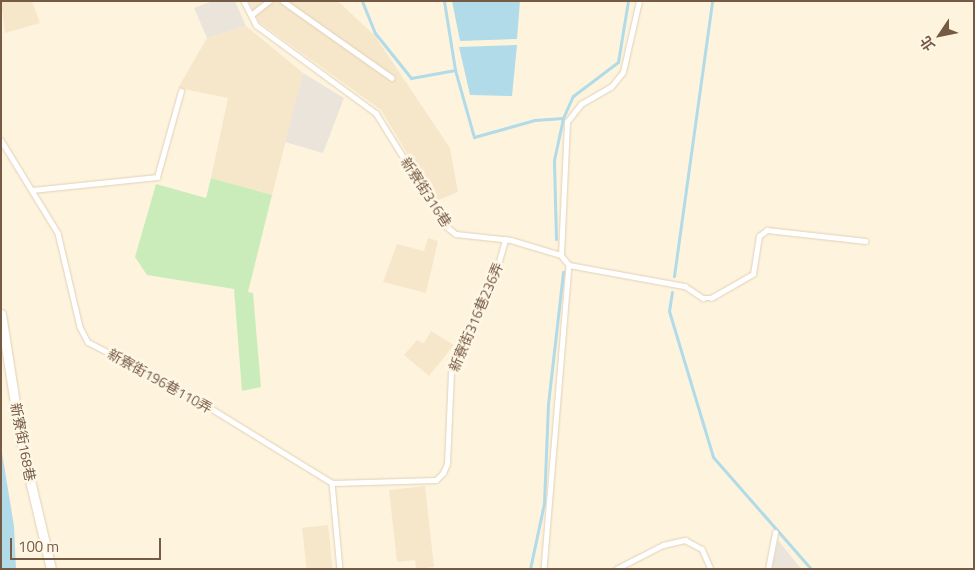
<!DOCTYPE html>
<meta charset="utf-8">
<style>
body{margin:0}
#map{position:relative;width:975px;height:570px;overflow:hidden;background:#fef4dd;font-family:"Titillium Web","Noto Sans TC",sans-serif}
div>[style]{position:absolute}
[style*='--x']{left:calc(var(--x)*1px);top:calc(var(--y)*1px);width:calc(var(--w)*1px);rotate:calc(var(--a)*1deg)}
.residential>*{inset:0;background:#f6e7cb;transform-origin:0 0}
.industrial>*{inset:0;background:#ebe4da}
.green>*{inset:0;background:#caecbb}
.water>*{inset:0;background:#b1dbe8}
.stream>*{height:3px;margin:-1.5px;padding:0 1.5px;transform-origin:1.5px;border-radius:1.5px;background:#b1dbe8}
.roads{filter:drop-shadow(0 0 1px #e2d0b9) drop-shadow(0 0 1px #e2d0b9)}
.lane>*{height:4.5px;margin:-2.25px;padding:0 2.25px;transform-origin:2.25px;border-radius:2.25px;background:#fff}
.street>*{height:9px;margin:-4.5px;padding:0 4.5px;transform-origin:4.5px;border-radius:4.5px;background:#fff}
span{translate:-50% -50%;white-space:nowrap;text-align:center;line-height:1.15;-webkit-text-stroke:5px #fff7e5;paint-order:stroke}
.street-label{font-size:14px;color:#755a44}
.frame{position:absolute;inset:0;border:2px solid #755a44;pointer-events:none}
.north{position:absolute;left:915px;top:10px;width:50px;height:50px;-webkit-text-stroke:4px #fff7e5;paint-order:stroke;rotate:236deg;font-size:14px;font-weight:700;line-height:20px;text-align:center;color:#755a44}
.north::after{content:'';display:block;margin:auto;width:18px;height:22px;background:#755a44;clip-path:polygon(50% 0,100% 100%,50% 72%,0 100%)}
.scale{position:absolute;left:10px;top:538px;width:151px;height:22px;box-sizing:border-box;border:2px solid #755a44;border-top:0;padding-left:6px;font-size:15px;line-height:18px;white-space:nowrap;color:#755a44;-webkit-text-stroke:4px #fff7e5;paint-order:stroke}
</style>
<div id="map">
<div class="residential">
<div style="clip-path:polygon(1px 1px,32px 1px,40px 23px,5px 33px)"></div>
<div style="clip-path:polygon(249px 1px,338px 1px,375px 36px,450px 148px,458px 192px,436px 201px,381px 110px,259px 22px)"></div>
<div style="clip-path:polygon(246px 26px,303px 73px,272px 195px,211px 178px,228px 98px,178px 88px,207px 38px)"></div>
<div style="clip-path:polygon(428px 238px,438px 241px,426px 293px,383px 282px,397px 244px,424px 251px)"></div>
<div style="clip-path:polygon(431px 331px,454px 345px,429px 376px,404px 355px,417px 340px,424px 343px)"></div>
<div style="clip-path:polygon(425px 486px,434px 567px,416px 569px,415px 560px,397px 562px,389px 490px)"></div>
<div style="left:328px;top:525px;width:44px;height:26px;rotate:84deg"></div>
</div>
<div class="industrial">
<div style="clip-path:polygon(213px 1px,235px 1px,246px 26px,207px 38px,194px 8px)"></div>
<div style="clip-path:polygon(303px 73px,344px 98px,323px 153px,285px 142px)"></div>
<div style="clip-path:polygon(778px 540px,801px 569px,772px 569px)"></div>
</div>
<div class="green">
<div style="clip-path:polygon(211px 178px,272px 195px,248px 292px,253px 293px,261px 387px,242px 391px,234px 289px,147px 275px,135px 257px,156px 184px,206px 198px)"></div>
</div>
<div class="water">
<div style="clip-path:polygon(452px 1px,520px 1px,517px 39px,460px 41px)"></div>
<div style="clip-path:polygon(517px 45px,512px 96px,470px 95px,459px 47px)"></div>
<div style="clip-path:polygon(1px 447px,14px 526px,16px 569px,1px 569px)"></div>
</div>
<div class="stream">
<div style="--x:362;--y:1;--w:35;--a:68"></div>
<div style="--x:375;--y:33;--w:58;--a:51.3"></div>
<div style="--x:411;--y:78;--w:45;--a:-10.3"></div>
<div style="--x:455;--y:70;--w:70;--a:74.2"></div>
<div style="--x:474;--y:137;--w:63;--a:-15.6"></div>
<div style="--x:535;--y:120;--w:28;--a:-4"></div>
<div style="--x:444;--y:1;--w:70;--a:80.9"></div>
<div style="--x:556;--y:239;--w:79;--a:-91.5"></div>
<div style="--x:554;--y:160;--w:43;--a:-77.9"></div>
<div style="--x:563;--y:118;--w:24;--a:-66"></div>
<div style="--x:573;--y:96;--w:56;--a:-37.1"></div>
<div style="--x:618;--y:62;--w:62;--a:-80.7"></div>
<div style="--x:674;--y:276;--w:278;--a:-82.1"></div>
<div style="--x:672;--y:292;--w:19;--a:99"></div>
<div style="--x:669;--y:311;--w:152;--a:73.2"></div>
<div style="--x:713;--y:457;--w:149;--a:48.8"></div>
<div style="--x:530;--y:569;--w:67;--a:-78"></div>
<div style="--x:544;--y:503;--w:99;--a:-87.7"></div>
<div style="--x:548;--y:404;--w:133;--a:-83.5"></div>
</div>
<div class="roads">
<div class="lane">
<div style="--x:244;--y:1;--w:27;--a:63"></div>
<div style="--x:256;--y:25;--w:149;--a:36.3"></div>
<div style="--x:376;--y:113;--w:133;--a:58.2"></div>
<div style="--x:446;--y:226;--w:13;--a:39"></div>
<div style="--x:456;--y:234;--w:55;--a:6.2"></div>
<div style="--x:511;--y:240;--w:52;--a:16.7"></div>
<div style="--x:561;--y:255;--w:13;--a:51"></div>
<div style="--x:569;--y:265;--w:305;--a:94.7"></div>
<div style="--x:283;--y:1;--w:133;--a:35.2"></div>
<div style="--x:251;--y:15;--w:23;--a:-38"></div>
<div style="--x:1;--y:140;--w:109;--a:58.5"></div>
<div style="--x:58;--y:233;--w:97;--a:76.8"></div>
<div style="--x:80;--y:327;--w:17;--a:62"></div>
<div style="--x:88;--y:342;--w:105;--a:27.3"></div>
<div style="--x:181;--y:390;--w:177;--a:31.6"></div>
<div style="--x:332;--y:483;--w:104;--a:-1.7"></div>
<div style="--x:436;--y:480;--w:10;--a:-45"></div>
<div style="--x:443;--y:473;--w:10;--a:-66"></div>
<div style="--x:447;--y:464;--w:92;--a:-87.5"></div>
<div style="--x:451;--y:372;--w:102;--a:-65.2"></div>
<div style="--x:494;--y:279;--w:41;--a:-74.2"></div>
<div style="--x:32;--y:190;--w:126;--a:-5.9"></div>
<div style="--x:157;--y:177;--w:89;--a:-74.4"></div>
<div style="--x:561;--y:255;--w:133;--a:-87.4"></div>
<div style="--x:567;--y:122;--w:23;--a:-52"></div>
<div style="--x:581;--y:104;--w:34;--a:-30"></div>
<div style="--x:611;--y:87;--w:19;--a:-51"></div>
<div style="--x:623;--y:72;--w:73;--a:-77.3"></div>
<div style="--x:569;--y:265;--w:118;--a:10.3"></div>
<div style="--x:685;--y:286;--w:22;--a:34"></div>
<div style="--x:703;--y:298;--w:8;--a:0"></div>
<div style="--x:711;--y:298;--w:48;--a:-29.7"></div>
<div style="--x:753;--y:274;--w:38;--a:-81"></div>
<div style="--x:759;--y:236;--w:10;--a:-37"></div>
<div style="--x:767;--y:230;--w:99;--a:6.4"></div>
<div style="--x:332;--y:483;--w:86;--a:84.7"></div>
<div style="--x:616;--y:569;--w:53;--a:-27.1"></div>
<div style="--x:663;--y:545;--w:23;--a:-13"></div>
<div style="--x:685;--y:540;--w:19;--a:28"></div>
<div style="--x:702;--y:549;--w:22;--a:66"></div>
<div style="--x:768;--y:569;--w:37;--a:-79"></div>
</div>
<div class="street">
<div style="--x:1;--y:314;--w:130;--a:81.1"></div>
<div style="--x:21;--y:442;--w:130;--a:76.7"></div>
</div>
</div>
<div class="street-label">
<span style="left:426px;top:192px;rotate:57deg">新寮街316巷</span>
<span style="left:476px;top:317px;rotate:-67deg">新寮街316巷236弄</span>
<span style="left:160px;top:381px;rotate:29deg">新寮街196巷110弄</span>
<span style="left:23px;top:442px;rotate:79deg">新寮街168巷</span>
</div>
<div class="frame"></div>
<div class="north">北</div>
<div class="scale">100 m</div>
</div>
